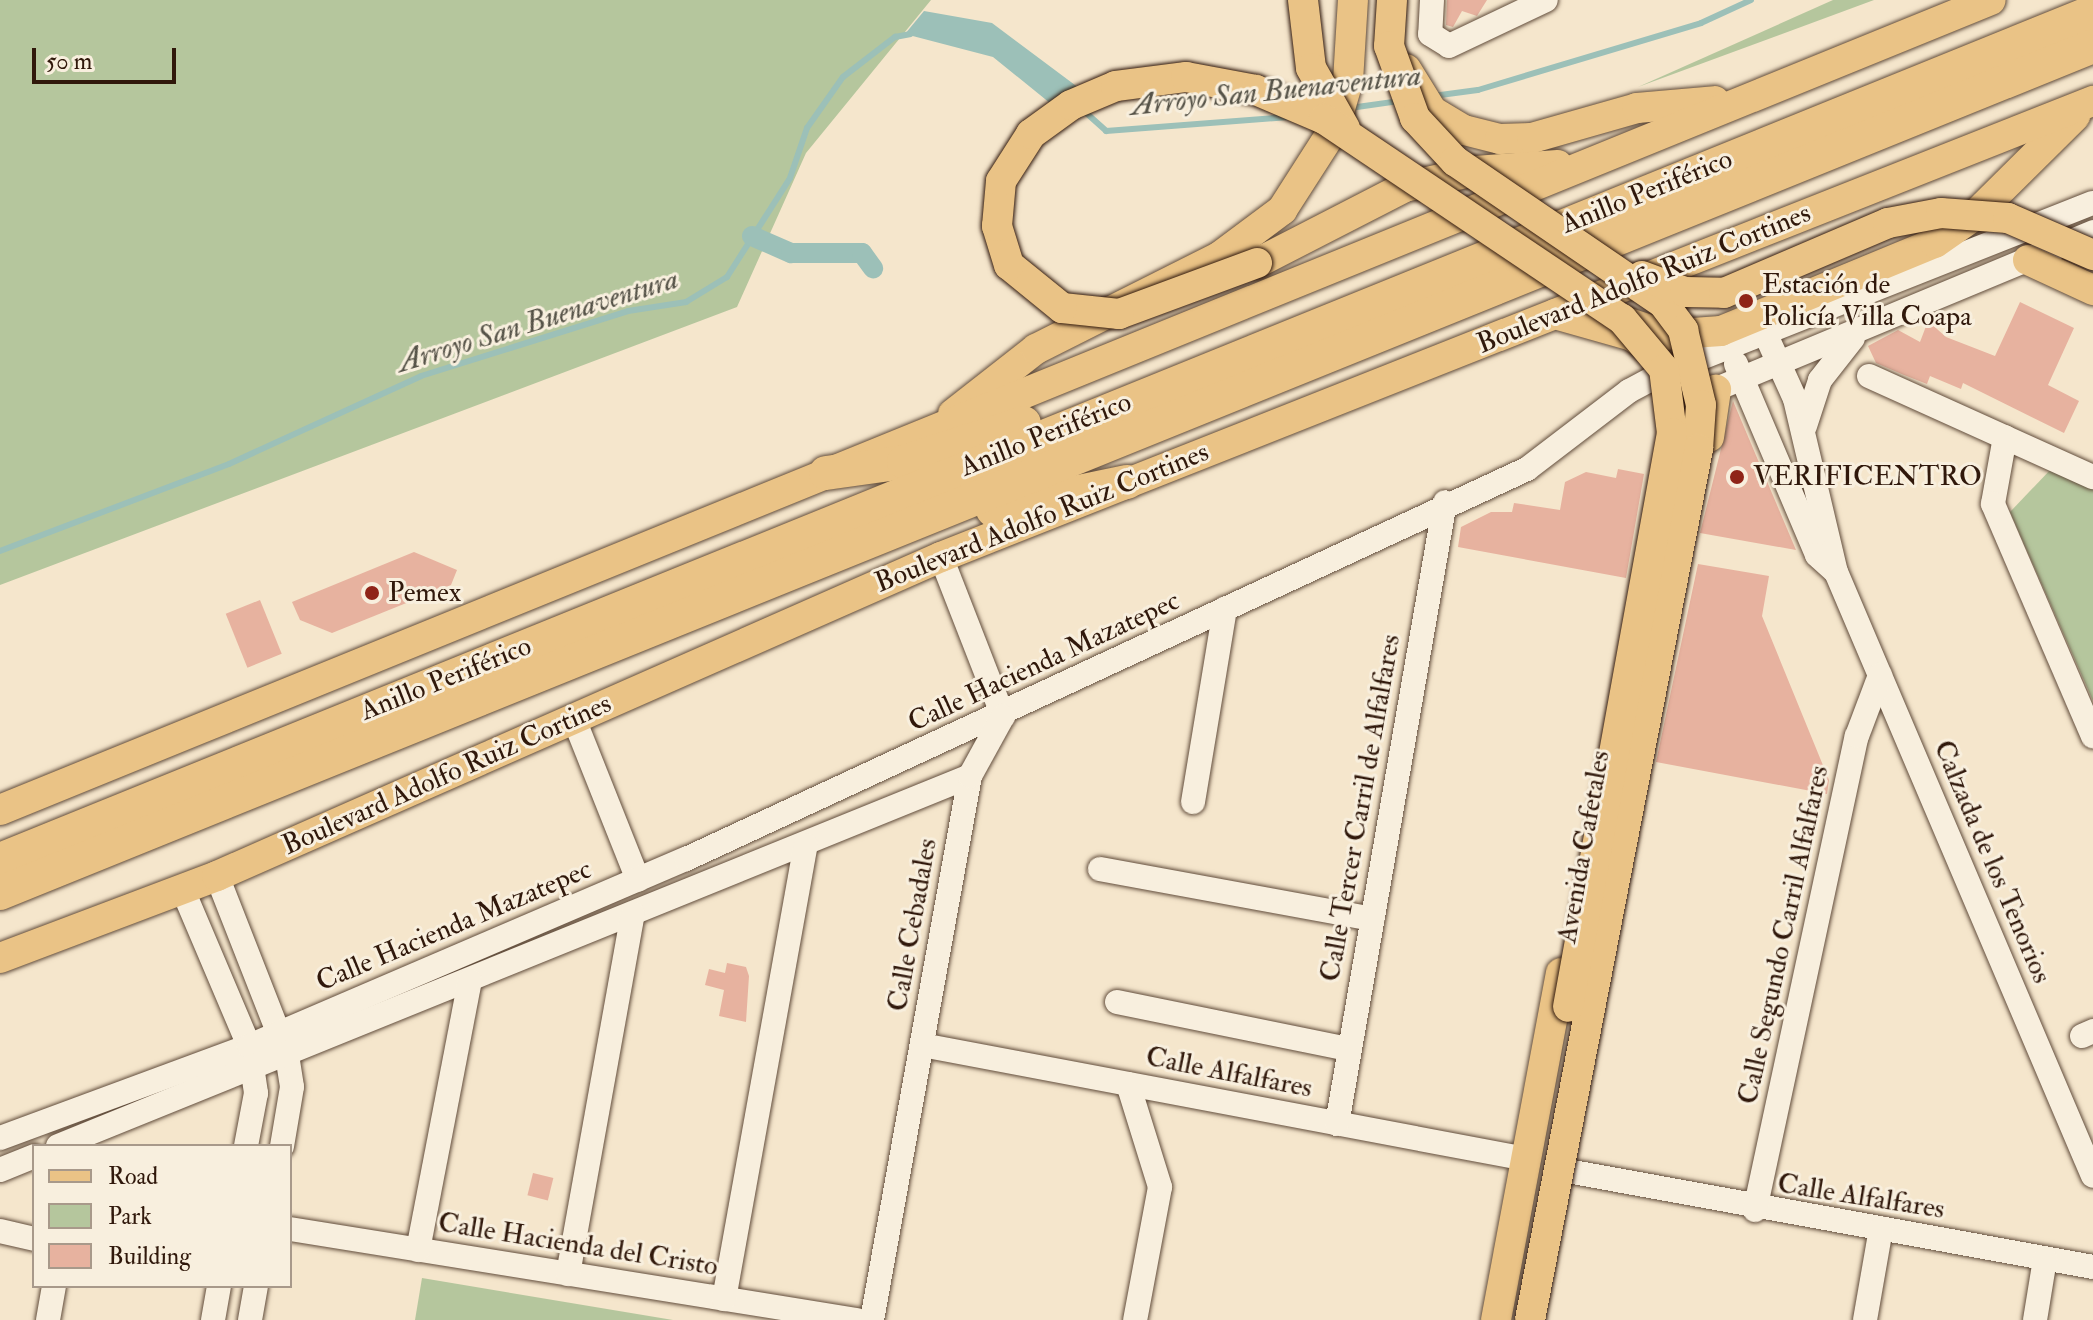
<!DOCTYPE html>
<meta charset="utf-8">
<style>
body{margin:0}
#map{position:relative;width:2093px;height:1320px;overflow:hidden;background:#f5e6cc;font-family:"IM FELL Double Pica",serif}
div>[style]{position:absolute}
[style*='--x']{left:calc(var(--x)*1px);top:calc(var(--y)*1px);width:calc(var(--w)*1px);rotate:calc(var(--a)*1deg)}
.green>*{inset:0;background:#b5c69d}
.water>*{inset:0;background:#9cc0b8}
.stream>*{height:6px;margin:-3px;padding:0 3px;transform-origin:3px;border-radius:3px;background:#9cc0b8}
.canal>*{height:20px;margin:-10px;padding:0 10px;transform-origin:10px;border-radius:10px;background:#9cc0b8}
.building>*{inset:0;background:#e7b29f;transform-origin:0 0}
.roads{filter:drop-shadow(0 0 2px #614c3b) drop-shadow(0 0 2px #614c3b)}
.minor>*{height:24px;margin:-12px;padding:0 12px;transform-origin:12px;border-radius:12px;background:#f8efde}
.major>*{height:30px;margin:-15px;padding:0 15px;transform-origin:15px;border-radius:15px;background:#eac386}
.highway>*{height:34px;margin:-17px;padding:0 17px;transform-origin:17px;border-radius:17px;background:#eac386}
.bridges{filter:drop-shadow(0 0 2px #30180b) drop-shadow(0 0 2px #30180b)}
.major-bridge>*{height:30px;margin:-15px;padding:0 15px;transform-origin:15px;border-radius:15px;background:#eac386}
.dots>*{width:22px;height:22px;translate:-50% -50%;box-sizing:border-box;border:4px solid #f8efde;border-radius:50%}
span{translate:-50% -50%;white-space:nowrap;text-align:center;line-height:1.15;-webkit-text-stroke:6px #f8efde;paint-order:stroke}
.street-label{font-size:28px;color:#30180b}
.poi-label{font-size:28px;color:#30180b}
.left{translate:0 -50%;text-align:left}
.water-label{font-size:30px;color:#565348;font-style:italic}
.legend{position:absolute;left:32px;top:1144px;width:260px;height:144px;box-sizing:border-box;background:#f8efde;border:2px solid #a8998a;margin:0;padding:10px 14px;list-style:none;font-size:24px;color:#30180b}
.legend li{display:flex;align-items:center;gap:16px;height:40px}
.legend b{width:40px;border:2px solid #a8998a}
.scale{position:absolute;left:32px;top:48px;width:144px;height:36px;box-sizing:border-box;border:4px solid #30180b;border-top:0;padding-left:10px;font-size:24px;line-height:28px;white-space:nowrap;color:#30180b;-webkit-text-stroke:6px #f8efde;paint-order:stroke}
</style>
<div id="map">
<div class="green">
<div style="clip-path:polygon(0 0,931px 0,806px 153px,737px 307px,0 585px)"></div>
<div style="clip-path:polygon(1833px 0,1874px 0,1638px 87px)"></div>
<div style="clip-path:polygon(2052px 468px,2093px 488px,2093px 701px,2010px 512px)"></div>
<div style="clip-path:polygon(422px 1278px,673px 1320px,415px 1320px)"></div>
</div>
<div class="water">
<div style="clip-path:polygon(924px 11px,992px 23px,1087px 94px,1061px 112px,993px 57px,905px 34px)"></div>
</div>
<div class="stream">
<div style="--x:1433;--y:96;--w:45;--a:-7.6"></div>
<div style="--x:1478;--y:90;--w:233;--a:-16.7"></div>
<div style="--x:1701;--y:23;--w:55;--a:-24.7"></div>
<div style="--x:1350;--y:108;--w:49;--a:-8.1"></div>
<div style="--x:1084;--y:111;--w:30;--a:42"></div>
<div style="--x:1106;--y:131;--w:183;--a:-4.4"></div>
<div style="--x:0;--y:551;--w:245;--a:-20.8"></div>
<div style="--x:229;--y:464;--w:211;--a:-24.6"></div>
<div style="--x:421;--y:376;--w:217;--a:-17.4"></div>
<div style="--x:628;--y:311;--w:59;--a:-8.8"></div>
<div style="--x:686;--y:302;--w:48;--a:-31.4"></div>
<div style="--x:727;--y:277;--w:117;--a:-57.5"></div>
<div style="--x:790;--y:178;--w:53;--a:-71.2"></div>
<div style="--x:807;--y:128;--w:62;--a:-54.8"></div>
<div style="--x:843;--y:77;--w:66;--a:-37.6"></div>
<div style="--x:895;--y:37;--w:16;--a:-11"></div>
</div>
<div class="canal">
<div style="--x:752;--y:236;--w:43;--a:23.6"></div>
<div style="--x:791;--y:253;--w:71;--a:0"></div>
<div style="--x:862;--y:253;--w:19;--a:54"></div>
</div>
<div class="building">
<div style="clip-path:polygon(1447px 0,1487px 0,1477px 16px,1462px 11px,1453px 27px,1446px 25px)"></div>
<div style="clip-path:polygon(2020px 302px,2074px 328px,2048px 385px,2079px 401px,2064px 433px,1963px 383px,1961px 389px,1930px 376px,1927px 384px,1904px 375px,1876px 363px,1868px 346px,1898px 330px,1920px 342px,1928px 321px,1946px 337px,1995px 356px)"></div>
<div style="clip-path:polygon(1733px 401px,1796px 550px,1700px 533px)"></div>
<div style="clip-path:polygon(1618px 469px,1644px 474px,1626px 578px,1458px 547px,1461px 527px,1491px 512px,1512px 512px,1514px 503px,1560px 510px,1565px 482px,1586px 472px,1616px 478px)"></div>
<div style="clip-path:polygon(414px 552px,457px 570px,451px 585px,332px 633px,300px 620px,292px 602px)"></div>
<div style="clip-path:polygon(1698px 564px,1769px 576px,1762px 616px,1829px 780px,1827px 794px,1656px 762px)"></div>
<div style="left:260px;top:600px;width:58px;height:37px;rotate:68deg"></div>
<div style="clip-path:polygon(727px 963px,746px 967px,749px 976px,746px 1022px,719px 1016px,724px 990px,705px 985px,709px 969px,725px 973px)"></div>
<div style="left:533px;top:1173px;width:21px;height:23px;rotate:14deg"></div>
</div>
<div class="roads">
<div class="minor">
<div style="--x:1432;--y:0;--w:34;--a:93"></div>
<div style="--x:1430;--y:34;--w:22;--a:32"></div>
<div style="--x:1449;--y:46;--w:107;--a:-25.4"></div>
<div style="--x:1766;--y:335;--w:70;--a:65.6"></div>
<div style="--x:1795;--y:399;--w:178;--a:76.7"></div>
<div style="--x:1836;--y:572;--w:656;--a:66.95"></div>
<div style="--x:1736;--y:364;--w:207;--a:67"></div>
<div style="--x:1817;--y:555;--w:25;--a:42"></div>
<div style="--x:1869;--y:376;--w:246;--a:24.3"></div>
<div style="--x:1702;--y:395;--w:424;--a:-22.6"></div>
<div style="--x:1805;--y:426;--w:48;--a:-71.9"></div>
<div style="--x:1820;--y:380;--w:53;--a:-51.8"></div>
<div style="--x:2005;--y:437;--w:68;--a:100.2"></div>
<div style="--x:1993;--y:504;--w:253;--a:66.7"></div>
<div style="--x:941;--y:557;--w:171;--a:68.7"></div>
<div style="--x:574;--y:719;--w:173;--a:68.3"></div>
<div style="--x:1193;--y:802;--w:196;--a:-80.6"></div>
<div style="--x:1100;--y:869;--w:277;--a:10.4"></div>
<div style="--x:217;--y:876;--w:192;--a:68.6"></div>
<div style="--x:287;--y:1055;--w:32;--a:81"></div>
<div style="--x:292;--y:1087;--w:60;--a:99.6"></div>
<div style="--x:182;--y:888;--w:172;--a:67"></div>
<div style="--x:249;--y:1046;--w:48;--a:81.5"></div>
<div style="--x:256;--y:1093;--w:54;--a:100.7"></div>
<div style="--x:1117;--y:1002;--w:237;--a:11.5"></div>
<div style="--x:2082;--y:1036;--w:12;--a:-24"></div>
<div style="--x:922;--y:1045;--w:615;--a:10.69"></div>
<div style="--x:1128;--y:1084;--w:108;--a:72.7"></div>
<div style="--x:1160;--y:1187;--w:135;--a:100.6"></div>
<div style="--x:1337;--y:1124;--w:631;--a:-80.15"></div>
<div style="--x:0;--y:1138;--w:265;--a:-20.3"></div>
<div style="--x:249;--y:1046;--w:475;--a:-23.2"></div>
<div style="--x:686;--y:859;--w:927;--a:-24.88"></div>
<div style="--x:1527;--y:469;--w:128;--a:-37.4"></div>
<div style="--x:1629;--y:391;--w:38;--a:-28"></div>
<div style="--x:1663;--y:373;--w:462;--a:-21.6"></div>
<div style="--x:58;--y:1146;--w:984;--a:-22.08"></div>
<div style="--x:0;--y:1170;--w:37;--a:-22"></div>
<div style="--x:1573;--y:1172;--w:529;--a:10.35"></div>
<div style="--x:1755;--y:1210;--w:485;--a:-77.9"></div>
<div style="--x:1857;--y:736;--w:65;--a:-69.3"></div>
<div style="--x:290;--y:1229;--w:574;--a:9.12"></div>
<div style="--x:0;--y:1231;--w:35;--a:13"></div>
<div style="--x:418;--y:1250;--w:274;--a:-79.1"></div>
<div style="--x:568;--y:1274;--w:366;--a:-79.8"></div>
<div style="--x:724;--y:1299;--w:461;--a:-79.8"></div>
<div style="--x:48;--y:1320;--w:35;--a:-80"></div>
<div style="--x:213;--y:1320;--w:35;--a:-80"></div>
<div style="--x:250;--y:1320;--w:35;--a:-80"></div>
<div style="--x:872;--y:1320;--w:553;--a:-79.79"></div>
<div style="--x:970;--y:776;--w:68;--a:-61.2"></div>
<div style="--x:1865;--y:1320;--w:93;--a:-80.1"></div>
<div style="--x:2035;--y:1320;--w:62;--a:-80.7"></div>
</div>
<div class="major">
<div style="--x:1406;--y:69;--w:49;--a:58.2"></div>
<div style="--x:1432;--y:111;--w:37;--a:31"></div>
<div style="--x:1464;--y:130;--w:37;--a:14"></div>
<div style="--x:1500;--y:139;--w:32;--a:-2"></div>
<div style="--x:1532;--y:138;--w:109;--a:-15.9"></div>
<div style="--x:1637;--y:108;--w:78;--a:-5.1"></div>
<div style="--x:2028;--y:260;--w:72;--a:24.8"></div>
<div style="--x:1257;--y:263;--w:166;--a:-27.2"></div>
<div style="--x:1405;--y:187;--w:72;--a:-12.9"></div>
<div style="--x:1475;--y:171;--w:83;--a:-4.1"></div>
<div style="--x:1555;--y:314;--w:80;--a:15.9"></div>
<div style="--x:1632;--y:336;--w:18;--a:34"></div>
<div style="--x:1629;--y:323;--w:38;--a:18"></div>
<div style="--x:1665;--y:335;--w:56;--a:-4.1"></div>
<div style="--x:1721;--y:331;--w:231;--a:-22.4"></div>
<div style="--x:1935;--y:243;--w:49;--a:-35"></div>
<div style="--x:1975;--y:215;--w:141;--a:-44.7"></div>
<div style="--x:953;--y:414;--w:105;--a:-38.1"></div>
<div style="--x:1036;--y:349;--w:205;--a:-26.7"></div>
<div style="--x:1219;--y:257;--w:79;--a:-36.7"></div>
<div style="--x:1282;--y:210;--w:96;--a:-57.3"></div>
<div style="--x:1334;--y:129;--w:50;--a:-73.7"></div>
<div style="--x:1348;--y:81;--w:81;--a:-86.5"></div>
<div style="--x:1709;--y:437;--w:48;--a:-81.5"></div>
<div style="--x:0;--y:810;--w:2149;--a:-22.14"></div>
<div style="--x:0;--y:958;--w:232;--a:-20.7"></div>
<div style="--x:217;--y:876;--w:791;--a:-23.78"></div>
<div style="--x:941;--y:557;--w:1239;--a:-21.6"></div>
<div style="--x:1496;--y:1320;--w:353;--a:-79.4"></div>
</div>
<div class="highway">
<div style="--x:826;--y:473;--w:79;--a:-8"></div>
<div style="--x:904;--y:462;--w:126;--a:-18"></div>
<div style="--x:993;--y:510;--w:137;--a:-11.8"></div>
<div style="--x:0;--y:860;--w:2258;--a:-22.06"></div>
<div style="--x:0;--y:893;--w:2258;--a:-22.03"></div>
</div>
</div>
<div class="bridges">
<div class="major-bridge">
<div style="--x:1303;--y:0;--w:68;--a:83.3"></div>
<div style="--x:1311;--y:68;--w:69;--a:60.5"></div>
<div style="--x:1392;--y:0;--w:46;--a:93.7"></div>
<div style="--x:1389;--y:46;--w:77;--a:70.1"></div>
<div style="--x:1415;--y:118;--w:59;--a:47.1"></div>
<div style="--x:1455;--y:161;--w:252;--a:34.3"></div>
<div style="--x:1663;--y:303;--w:34;--a:53"></div>
<div style="--x:1683;--y:330;--w:77;--a:76.5"></div>
<div style="--x:1701;--y:405;--w:44;--a:93.9"></div>
<div style="--x:1698;--y:449;--w:887;--a:100.92"></div>
<div style="--x:1257;--y:263;--w:147;--a:159.7"></div>
<div style="--x:1119;--y:314;--w:57;--a:-174"></div>
<div style="--x:1062;--y:308;--w:68;--a:-140.9"></div>
<div style="--x:1009;--y:265;--w:41;--a:-107.1"></div>
<div style="--x:997;--y:226;--w:45;--a:-84.9"></div>
<div style="--x:1001;--y:181;--w:56;--a:-57.4"></div>
<div style="--x:1031;--y:134;--w:49;--a:-35.9"></div>
<div style="--x:1071;--y:105;--w:49;--a:-22.9"></div>
<div style="--x:1116;--y:86;--w:71;--a:-7.3"></div>
<div style="--x:1186;--y:77;--w:71;--a:10.5"></div>
<div style="--x:1256;--y:90;--w:74;--a:23.1"></div>
<div style="--x:1324;--y:119;--w:359;--a:33.9"></div>
<div style="--x:1622;--y:319;--w:65;--a:50"></div>
<div style="--x:1664;--y:369;--w:64;--a:82.9"></div>
<div style="--x:1672;--y:433;--w:583;--a:100.27"></div>
<div style="--x:1642;--y:276;--w:46;--a:20.4"></div>
<div style="--x:1685;--y:292;--w:39;--a:1"></div>
<div style="--x:1724;--y:293;--w:178;--a:-23.1"></div>
<div style="--x:1888;--y:223;--w:54;--a:-10.7"></div>
<div style="--x:1941;--y:213;--w:67;--a:4.3"></div>
<div style="--x:2008;--y:218;--w:93;--a:23.5"></div>
</div>
</div>
<div class="dots">
<div style="left:1746px;top:301px;background:#8f2418"></div>
<div style="left:1737px;top:477px;background:#8f2418"></div>
<div style="left:372px;top:593px;background:#8f2418"></div>
</div>
<div class="street-label">
<span style="left:1647px;top:192px;rotate:-22deg">Anillo Periférico</span>
<span style="left:1644px;top:279px;rotate:-22deg">Boulevard Adolfo Ruiz Cortines</span>
<span style="left:1046px;top:435px;rotate:-22deg">Anillo Periférico</span>
<span style="left:1042px;top:518px;rotate:-22deg">Boulevard Adolfo Ruiz Cortines</span>
<span style="left:1044px;top:662px;rotate:-25deg">Calle Hacienda Mazatepec</span>
<span style="left:446px;top:679px;rotate:-22deg">Anillo Periférico</span>
<span style="left:447px;top:775px;rotate:-24deg">Boulevard Adolfo Ruiz Cortines</span>
<span style="left:1361px;top:808px;rotate:-80deg">Calle Tercer Carril de Alfalfares</span>
<span style="left:1584px;top:847px;rotate:-80deg">Avenida Cafetales</span>
<span style="left:1992px;top:862px;rotate:67deg">Calzada de los Tenorios</span>
<span style="left:913px;top:925px;rotate:-80deg">Calle Cebadales</span>
<span style="left:454px;top:926px;rotate:-23deg">Calle Hacienda Mazatepec</span>
<span style="left:1784px;top:935px;rotate:-78deg">Calle Segundo Carril Alfalfares</span>
<span style="left:1229px;top:1073px;rotate:11deg">Calle Alfalfares</span>
<span style="left:1861px;top:1197px;rotate:9deg">Calle Alfalfares</span>
<span style="left:578px;top:1245px;rotate:9deg">Calle Hacienda del Cristo</span>
</div>
<div class="poi-label">
<span class="left" style="left:1762px;top:301px">Estación de<br>Policía Villa Coapa</span>
<span class="left" style="left:1753px;top:477px">VERIFICENTRO</span>
<span class="left" style="left:388px;top:593px">Pemex</span>
</div>
<div class="water-label">
<span style="left:1276px;top:91px;rotate:-6deg">Arroyo San Buenaventura</span>
<span style="left:538px;top:321px;rotate:-17deg">Arroyo San Buenaventura</span>
</div>
<ul class="legend">
<li><b style="height:10px;background:#eac386"></b>Road</li>
<li><b style="height:22px;background:#b5c69d"></b>Park</li>
<li><b style="height:22px;background:#e7b29f"></b>Building</li>
</ul>
<div class="scale">50 m</div>
</div>
